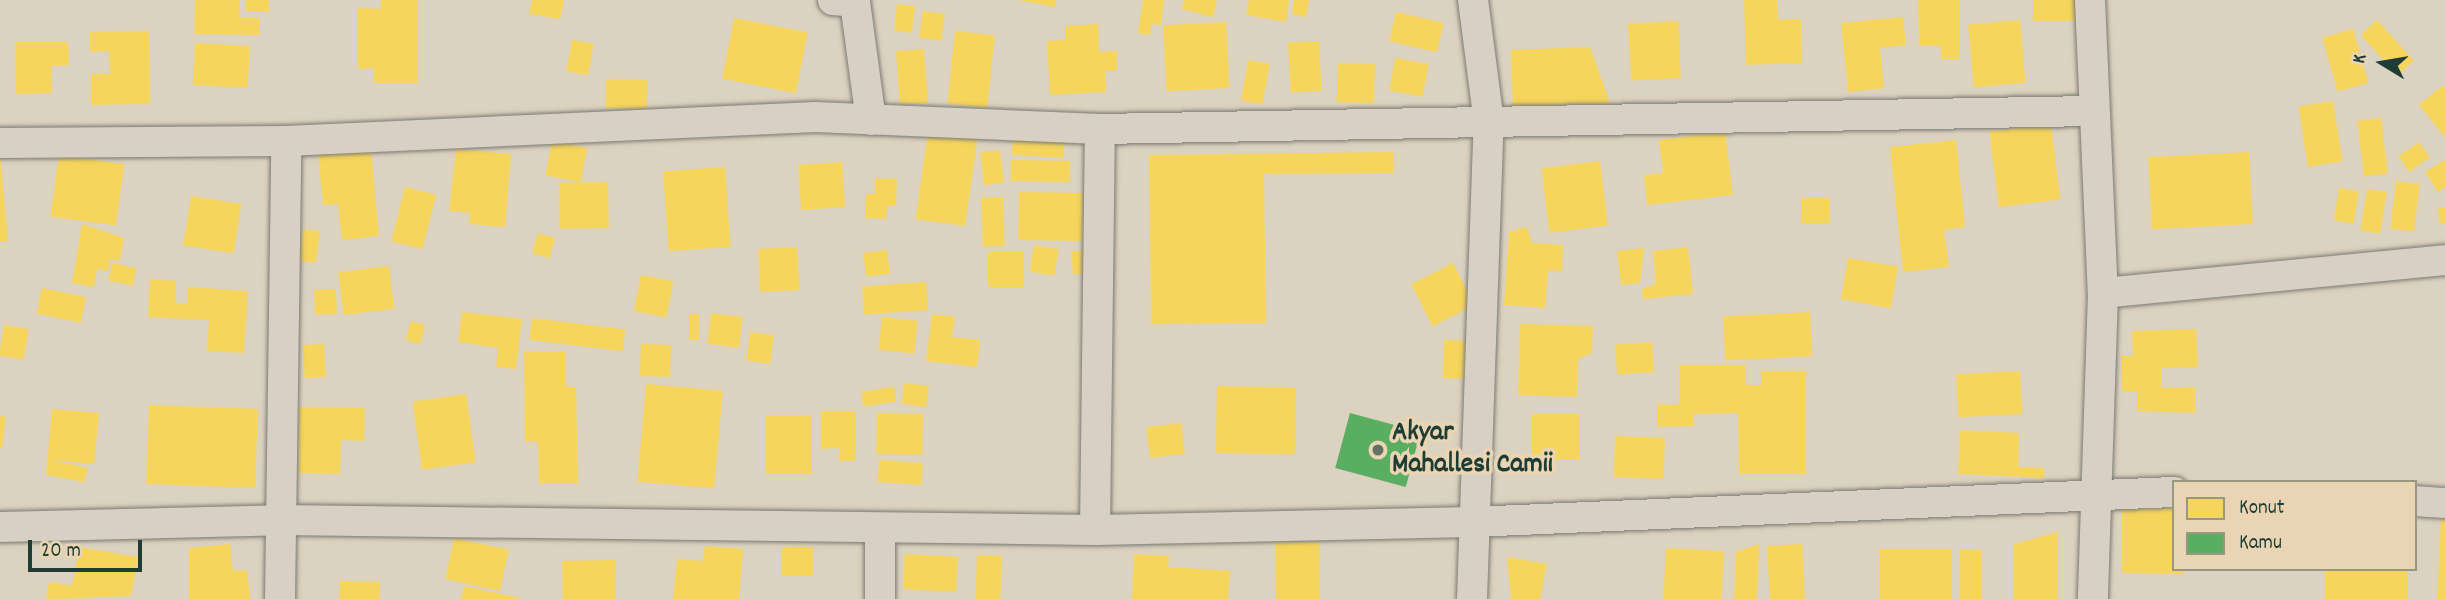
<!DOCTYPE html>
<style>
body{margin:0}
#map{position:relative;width:2445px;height:599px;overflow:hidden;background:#dcd2c0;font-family:Dekko,sans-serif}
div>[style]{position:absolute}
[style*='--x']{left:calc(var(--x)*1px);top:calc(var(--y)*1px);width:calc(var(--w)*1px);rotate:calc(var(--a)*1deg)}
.homes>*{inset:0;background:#f6d55c;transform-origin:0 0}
.public>*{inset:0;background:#5aae61;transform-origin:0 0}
.roads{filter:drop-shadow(0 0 2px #7a7b71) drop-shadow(0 0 2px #7a7b71)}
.minor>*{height:30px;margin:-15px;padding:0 15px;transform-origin:15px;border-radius:15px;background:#d8d0c4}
.dots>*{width:19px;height:19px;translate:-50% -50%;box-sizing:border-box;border:4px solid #e9d5b3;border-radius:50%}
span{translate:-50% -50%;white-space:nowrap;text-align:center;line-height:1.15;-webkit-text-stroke:7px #e9d5b3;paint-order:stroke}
.poi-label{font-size:28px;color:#1f3d34;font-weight:700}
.left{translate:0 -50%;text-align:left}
.legend{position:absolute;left:2172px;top:480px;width:245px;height:91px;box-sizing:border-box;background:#e9d5b3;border:2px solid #989880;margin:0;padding:9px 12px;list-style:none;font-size:21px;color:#1f3d34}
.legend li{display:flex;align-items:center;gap:14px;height:35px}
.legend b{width:35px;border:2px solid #989880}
.north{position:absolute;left:2347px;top:28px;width:70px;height:70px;-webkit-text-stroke:5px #e9d5b3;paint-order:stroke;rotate:281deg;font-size:19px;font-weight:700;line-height:28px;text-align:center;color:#1f3d34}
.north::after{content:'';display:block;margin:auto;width:24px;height:32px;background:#1f3d34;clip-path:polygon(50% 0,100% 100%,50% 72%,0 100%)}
.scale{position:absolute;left:28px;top:540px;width:114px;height:32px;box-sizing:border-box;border:4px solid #1f3d34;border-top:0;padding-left:9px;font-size:21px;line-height:24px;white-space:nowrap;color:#1f3d34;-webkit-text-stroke:5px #e9d5b3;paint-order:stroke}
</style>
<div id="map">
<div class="homes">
<div style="clip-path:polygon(195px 0,240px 0,239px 18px,260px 18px,260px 35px,194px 34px)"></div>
<div style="left:246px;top:0;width:23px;height:12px"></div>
<div style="clip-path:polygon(381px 0,418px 0,418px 83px,374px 83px,374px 68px,358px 69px,358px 8px,381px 9px)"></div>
<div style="clip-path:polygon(532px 0,564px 0,560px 19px,529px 14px)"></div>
<div style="clip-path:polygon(1018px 0,1056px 0,1055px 7px)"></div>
<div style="clip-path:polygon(1143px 0,1164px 0,1161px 25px,1151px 24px,1150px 35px,1138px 33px)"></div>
<div style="clip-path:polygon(1184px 0,1217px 0,1213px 17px,1182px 9px)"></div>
<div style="clip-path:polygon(1249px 0,1289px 0,1286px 22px,1246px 15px)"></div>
<div style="clip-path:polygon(1294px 0,1309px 0,1306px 17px,1292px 14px)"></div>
<div style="clip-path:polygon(1744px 0,1777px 0,1778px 20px,1801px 19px,1802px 63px,1746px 65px)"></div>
<div style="clip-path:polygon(1918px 0,1959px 0,1959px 59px,1941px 59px,1941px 46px,1919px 46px)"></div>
<div style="left:2033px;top:0;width:47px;height:21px"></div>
<div style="left:897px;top:4px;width:18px;height:27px;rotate:6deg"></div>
<div style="left:923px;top:11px;width:22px;height:27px;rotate:8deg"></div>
<div style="left:1396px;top:12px;width:49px;height:30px;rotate:13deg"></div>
<div style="clip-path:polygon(1903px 17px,1906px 45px,1880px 48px,1884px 88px,1848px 92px,1841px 23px)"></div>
<div style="left:734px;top:18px;width:75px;height:62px;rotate:11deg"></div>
<div style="left:2020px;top:20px;width:63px;height:52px;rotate:85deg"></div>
<div style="left:2377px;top:20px;width:55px;height:22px;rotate:48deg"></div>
<div style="left:1678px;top:21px;width:57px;height:50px;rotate:87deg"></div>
<div style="left:1226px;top:22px;width:66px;height:63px;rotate:87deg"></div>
<div style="clip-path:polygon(1098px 24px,1099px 52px,1117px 51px,1117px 70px,1105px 71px,1106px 92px,1050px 95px,1047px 41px,1065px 40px,1065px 26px)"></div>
<div style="left:2353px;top:29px;width:56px;height:32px;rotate:74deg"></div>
<div style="clip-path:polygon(149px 31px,150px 104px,91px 105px,91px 74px,110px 74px,109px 51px,90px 52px,90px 32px)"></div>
<div style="left:955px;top:31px;width:40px;height:73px;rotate:6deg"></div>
<div style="left:572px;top:40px;width:22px;height:32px;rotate:10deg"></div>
<div style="left:1319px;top:41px;width:50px;height:31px;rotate:87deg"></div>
<div style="clip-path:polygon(15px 42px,68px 42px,69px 65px,51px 66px,52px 93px,16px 94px)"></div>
<div style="left:195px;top:43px;width:55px;height:42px;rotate:3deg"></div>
<div style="clip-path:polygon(1590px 47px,1610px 103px,1513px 106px,1511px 50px)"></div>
<div style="left:924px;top:49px;width:54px;height:28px;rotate:86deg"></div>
<div style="left:1395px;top:58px;width:34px;height:33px;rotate:10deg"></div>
<div style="left:1248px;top:60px;width:22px;height:41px;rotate:10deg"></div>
<div style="left:1338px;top:63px;width:37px;height:39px;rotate:2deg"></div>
<div style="left:606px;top:79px;width:41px;height:29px;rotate:1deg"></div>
<div style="clip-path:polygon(2442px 86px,2445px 89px,2445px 137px,2419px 105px)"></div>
<div style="left:2333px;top:101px;width:61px;height:35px;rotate:81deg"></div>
<div style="left:2381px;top:118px;width:56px;height:24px;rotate:83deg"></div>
<div style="left:2051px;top:124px;width:76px;height:62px;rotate:83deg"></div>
<div style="left:928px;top:131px;width:50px;height:89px;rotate:8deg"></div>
<div style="clip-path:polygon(1725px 132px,1733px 195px,1647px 205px,1644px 175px,1663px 173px,1659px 140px)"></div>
<div style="left:1013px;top:133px;width:52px;height:22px;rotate:3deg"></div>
<div style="clip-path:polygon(1956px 140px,1965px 227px,1944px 230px,1949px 267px,1903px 272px,1890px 147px)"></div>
<div style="left:552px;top:141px;width:36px;height:35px;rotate:11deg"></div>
<div style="left:2419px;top:142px;width:19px;height:25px;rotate:55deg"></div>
<div style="clip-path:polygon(371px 149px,379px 236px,342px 240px,338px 204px,323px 205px,318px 154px)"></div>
<div style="clip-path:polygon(456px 149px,511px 154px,505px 227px,469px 224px,470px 213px,449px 211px)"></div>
<div style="left:1000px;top:150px;width:33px;height:20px;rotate:83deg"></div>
<div style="clip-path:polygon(0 152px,8px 242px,0 242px)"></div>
<div style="clip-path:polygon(1394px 152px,1394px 173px,1264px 174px,1266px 323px,1151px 324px,1149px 155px)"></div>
<div style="left:2249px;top:152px;width:72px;height:101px;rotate:87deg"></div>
<div style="left:59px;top:155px;width:66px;height:62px;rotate:8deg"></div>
<div style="left:1011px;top:160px;width:59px;height:21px;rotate:1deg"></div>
<div style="clip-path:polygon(2445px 160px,2445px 187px,2438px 192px,2425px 172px)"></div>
<div style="left:1600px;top:161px;width:65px;height:59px;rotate:83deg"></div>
<div style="left:842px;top:162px;width:45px;height:44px;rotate:86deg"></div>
<div style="left:725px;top:167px;width:80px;height:62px;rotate:86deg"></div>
<div style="clip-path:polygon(875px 178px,897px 179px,896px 206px,887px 206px,886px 219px,865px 218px,866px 194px,875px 194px)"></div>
<div style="left:2396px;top:181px;width:24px;height:48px;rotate:7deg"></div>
<div style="left:608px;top:182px;width:46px;height:49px;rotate:89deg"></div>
<div style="left:405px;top:187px;width:32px;height:56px;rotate:14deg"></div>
<div style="left:2339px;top:188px;width:20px;height:33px;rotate:9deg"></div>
<div style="left:2367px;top:189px;width:20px;height:42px;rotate:9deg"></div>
<div style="left:1019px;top:192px;width:64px;height:48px;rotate:1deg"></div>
<div style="left:191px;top:196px;width:51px;height:50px;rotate:9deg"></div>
<div style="left:1003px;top:197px;width:49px;height:22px;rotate:88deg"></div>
<div style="left:1801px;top:198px;width:29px;height:25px"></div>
<div style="clip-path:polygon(2445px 207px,2445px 223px,2439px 224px,2438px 208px)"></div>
<div style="clip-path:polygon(82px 224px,124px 238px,120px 261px,110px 259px,108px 271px,97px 269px,94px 287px,72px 283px)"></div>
<div style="clip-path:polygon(1527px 227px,1532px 243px,1563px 245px,1562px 271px,1548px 270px,1545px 308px,1504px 305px,1509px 232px)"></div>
<div style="left:303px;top:229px;width:17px;height:32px;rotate:7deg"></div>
<div style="left:538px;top:233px;width:18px;height:21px;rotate:16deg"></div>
<div style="left:1034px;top:245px;width:25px;height:27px;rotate:9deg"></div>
<div style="left:797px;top:247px;width:43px;height:39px;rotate:87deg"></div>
<div style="clip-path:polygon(1688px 247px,1693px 294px,1643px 299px,1642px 289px,1656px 284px,1653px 251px)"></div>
<div style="clip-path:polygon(1644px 248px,1640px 283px,1621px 285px,1617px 251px)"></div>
<div style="left:887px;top:250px;width:24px;height:24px;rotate:83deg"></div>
<div style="left:1088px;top:250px;width:23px;height:17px;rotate:85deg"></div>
<div style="left:988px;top:252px;width:36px;height:35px"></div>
<div style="left:1848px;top:258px;width:51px;height:42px;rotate:10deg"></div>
<div style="left:112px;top:263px;width:25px;height:18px;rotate:12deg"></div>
<div style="left:1453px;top:263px;width:47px;height:47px;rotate:63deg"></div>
<div style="left:389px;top:266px;width:43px;height:51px;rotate:83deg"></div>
<div style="left:641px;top:275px;width:33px;height:37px;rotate:11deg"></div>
<div style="clip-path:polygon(150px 279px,176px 281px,175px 303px,187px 304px,188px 287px,248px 291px,244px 353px,207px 351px,209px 320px,148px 317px)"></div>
<div style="left:926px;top:282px;width:28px;height:64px;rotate:86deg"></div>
<div style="left:42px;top:288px;width:45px;height:26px;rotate:12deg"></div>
<div style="left:336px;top:289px;width:25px;height:22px;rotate:88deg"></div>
<div style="clip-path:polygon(462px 312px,522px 319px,516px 369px,496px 367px,498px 348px,458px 342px)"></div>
<div style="left:1810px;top:312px;width:44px;height:87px;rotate:87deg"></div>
<div style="left:711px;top:313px;width:32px;height:31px;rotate:7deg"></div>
<div style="left:689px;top:314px;width:10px;height:26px"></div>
<div style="clip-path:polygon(932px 314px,955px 317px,952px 337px,980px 340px,977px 367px,926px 361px)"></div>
<div style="left:882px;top:317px;width:36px;height:33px;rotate:6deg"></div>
<div style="left:532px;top:318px;width:94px;height:22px;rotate:7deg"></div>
<div style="left:411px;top:321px;width:15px;height:20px;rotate:16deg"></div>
<div style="clip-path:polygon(1520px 324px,1593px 326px,1592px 353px,1578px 359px,1577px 397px,1518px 395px)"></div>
<div style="left:4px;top:325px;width:25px;height:31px;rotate:9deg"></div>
<div style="clip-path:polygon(2196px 329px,2198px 367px,2161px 368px,2161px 388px,2195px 387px,2195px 413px,2137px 411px,2137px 391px,2122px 391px,2121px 356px,2133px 356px,2132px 331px)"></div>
<div style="left:750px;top:332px;width:24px;height:29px;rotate:7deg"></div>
<div style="left:1444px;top:340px;width:26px;height:38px;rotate:2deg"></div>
<div style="left:1652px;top:342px;width:30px;height:37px;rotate:86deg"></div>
<div style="left:324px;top:344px;width:33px;height:21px;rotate:87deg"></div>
<div style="left:641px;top:344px;width:30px;height:32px;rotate:2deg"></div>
<div style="clip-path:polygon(524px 351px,566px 351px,566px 387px,576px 387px,578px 484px,539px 484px,538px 442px,525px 442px)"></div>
<div style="clip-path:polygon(1679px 365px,1746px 365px,1746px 385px,1761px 385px,1761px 371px,1806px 371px,1806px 474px,1739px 474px,1738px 413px,1694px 414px,1694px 426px,1657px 427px,1657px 404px,1679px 405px)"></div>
<div style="left:2020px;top:371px;width:43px;height:64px;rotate:87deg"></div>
<div style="left:904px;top:383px;width:25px;height:21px;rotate:7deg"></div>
<div style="left:646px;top:384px;width:77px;height:98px;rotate:5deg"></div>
<div style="left:1217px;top:386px;width:79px;height:67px;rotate:1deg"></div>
<div style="left:894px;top:387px;width:15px;height:33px;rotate:82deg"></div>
<div style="left:466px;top:394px;width:69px;height:54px;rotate:82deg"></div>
<div style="left:149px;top:405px;width:109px;height:79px;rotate:2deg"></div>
<div style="clip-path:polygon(299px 407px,365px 408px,364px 441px,341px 440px,340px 474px,299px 473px)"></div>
<div style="clip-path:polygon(52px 409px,99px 413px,94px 464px,52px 460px,88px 468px,84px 482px,46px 475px)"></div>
<div style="clip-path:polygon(821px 411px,855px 411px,855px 461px,839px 461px,839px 448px,821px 449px)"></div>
<div style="left:877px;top:413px;width:46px;height:41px;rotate:1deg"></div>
<div style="left:1532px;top:414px;width:48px;height:46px"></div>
<div style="left:766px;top:415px;width:46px;height:59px"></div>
<div style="clip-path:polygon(0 416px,6px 417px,2px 448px,0 448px)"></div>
<div style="left:1181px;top:423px;width:31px;height:35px;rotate:83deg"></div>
<div style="clip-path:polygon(1960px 430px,2019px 433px,2018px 467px,2044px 468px,2044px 478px,1958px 474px)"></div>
<div style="left:1615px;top:436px;width:50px;height:41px;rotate:2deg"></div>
<div style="left:879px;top:460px;width:44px;height:22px;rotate:4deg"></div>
<div style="clip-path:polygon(2122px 507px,2174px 508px,2174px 569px,2186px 574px,2122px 573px)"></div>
<div style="clip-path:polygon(2441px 520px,2445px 520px,2445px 599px,2437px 599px)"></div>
<div style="clip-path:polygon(2058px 532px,2058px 599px,2014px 599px,2014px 544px)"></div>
<div style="left:454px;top:538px;width:56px;height:42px;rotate:12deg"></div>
<div style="left:1319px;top:542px;width:57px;height:44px;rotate:89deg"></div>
<div style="clip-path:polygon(230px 544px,233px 571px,247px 570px,250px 599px,189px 599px,189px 548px)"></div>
<div style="clip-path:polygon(1759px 544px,1757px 599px,1734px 599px,1736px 552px)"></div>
<div style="left:1802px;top:544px;width:55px;height:35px;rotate:87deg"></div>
<div style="clip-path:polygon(705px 546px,743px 549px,739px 599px,673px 599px,677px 559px,703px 561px)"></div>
<div style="clip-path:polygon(79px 547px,138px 557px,131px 596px,46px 599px,49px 582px,72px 586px)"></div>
<div style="left:782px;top:547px;width:31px;height:29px"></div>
<div style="left:1666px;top:548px;width:58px;height:51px;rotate:3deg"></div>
<div style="left:1879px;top:549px;width:73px;height:50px"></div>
<div style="left:1960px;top:550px;width:22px;height:49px"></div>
<div style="left:905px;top:554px;width:53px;height:35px;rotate:3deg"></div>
<div style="clip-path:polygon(1134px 554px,1169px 556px,1168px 567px,1230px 571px,1228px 599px,1132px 599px)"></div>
<div style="left:977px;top:555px;width:25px;height:44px;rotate:2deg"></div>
<div style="clip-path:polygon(1507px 557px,1547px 564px,1540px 599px,1511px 599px)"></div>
<div style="left:615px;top:560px;width:39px;height:53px;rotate:89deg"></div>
<div style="left:2325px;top:569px;width:82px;height:30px"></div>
<div style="left:340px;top:581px;width:40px;height:18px;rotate:1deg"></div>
<div style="clip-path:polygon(464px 586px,519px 598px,519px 599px,461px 599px)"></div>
</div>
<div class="public">
<div style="left:1350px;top:413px;width:73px;height:57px;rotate:15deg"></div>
</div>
<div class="roads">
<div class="minor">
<div style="--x:833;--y:0;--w:22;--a:5"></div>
<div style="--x:855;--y:2;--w:119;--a:82.3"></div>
<div style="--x:2090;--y:0;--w:293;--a:87.5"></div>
<div style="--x:2103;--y:293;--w:306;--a:91.9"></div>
<div style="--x:0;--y:143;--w:286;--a:-0.4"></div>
<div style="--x:286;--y:141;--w:530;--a:-2.6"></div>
<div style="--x:815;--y:117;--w:285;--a:2.4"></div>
<div style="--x:1100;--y:129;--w:993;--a:-1.04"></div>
<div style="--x:2103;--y:293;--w:344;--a:-5.5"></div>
<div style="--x:2415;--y:501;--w:30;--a:4"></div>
<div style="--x:0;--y:527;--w:281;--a:-1.4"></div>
<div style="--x:281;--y:520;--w:814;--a:0.7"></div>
<div style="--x:1095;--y:530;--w:377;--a:-1.2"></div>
<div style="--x:1472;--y:522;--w:703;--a:-2.45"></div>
<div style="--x:1095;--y:530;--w:401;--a:-89.3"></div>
<div style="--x:280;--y:599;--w:458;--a:-89.2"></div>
<div style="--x:880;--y:599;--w:69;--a:-90"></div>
<div style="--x:1472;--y:599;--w:476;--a:-88"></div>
<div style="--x:1489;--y:123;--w:124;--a:-97.4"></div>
</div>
</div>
<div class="dots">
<div style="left:1378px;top:450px;background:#617165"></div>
</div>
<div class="poi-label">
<span class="left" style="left:1392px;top:450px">Akyar<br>Mahallesi Camii</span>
</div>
<ul class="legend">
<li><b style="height:19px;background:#f6d55c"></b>Konut</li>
<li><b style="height:19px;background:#5aae61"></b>Kamu</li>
</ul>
<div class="north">K</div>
<div class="scale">20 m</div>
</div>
